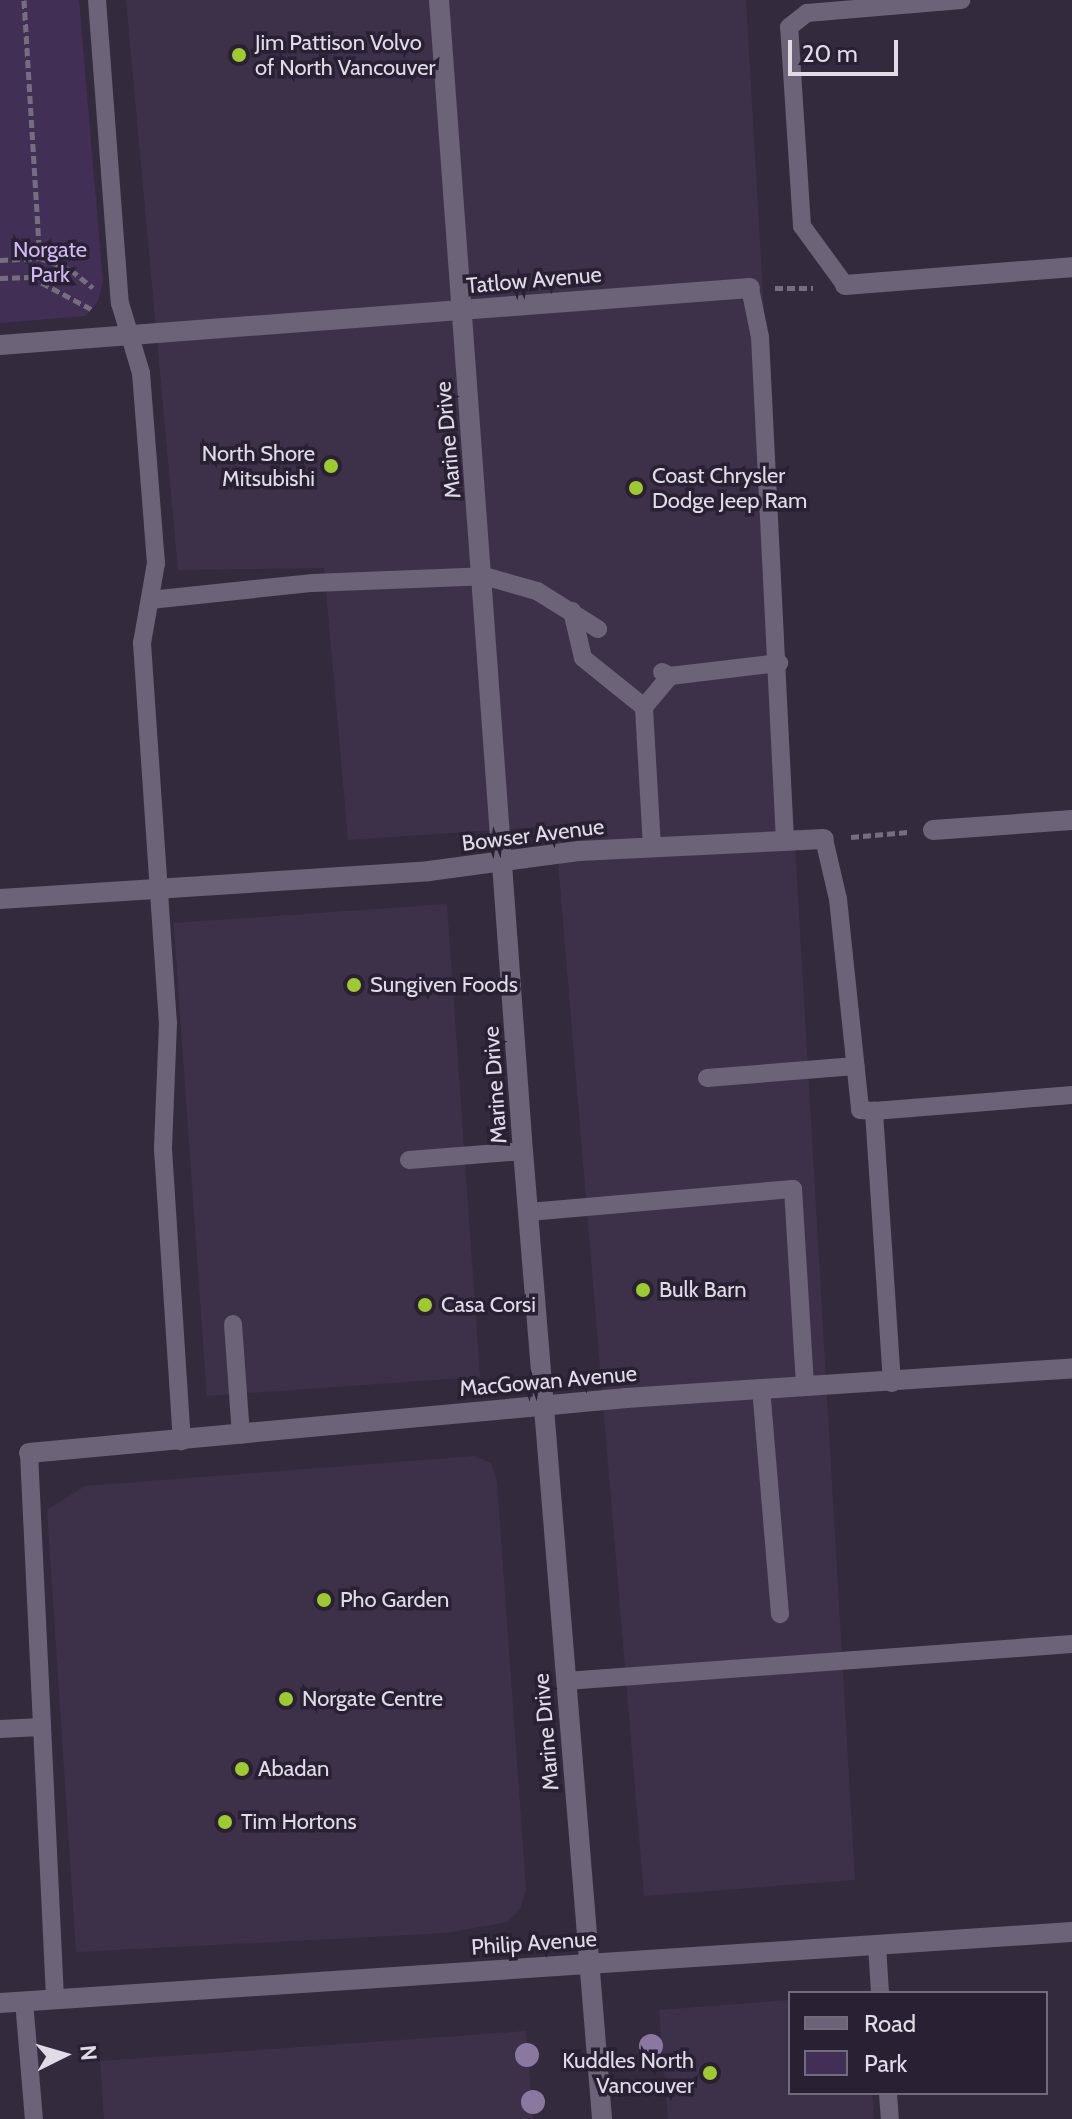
<!DOCTYPE html>
<style>
body{margin:0}
#map{position:relative;width:1072px;height:2119px;overflow:hidden;background:#332a3d;font-family:Cabin,sans-serif}
div>[style]{position:absolute}
[style*='--x']{left:calc(var(--x)*1px);top:calc(var(--y)*1px);width:calc(var(--w)*1px);rotate:calc(var(--a)*1deg)}
.built>*{inset:0;background:#3d314a;transform-origin:0 0}
.green>*{inset:0;background:#412f56}
.path>*{height:5px;margin-top:-2.5px;transform-origin:0;background:repeating-linear-gradient(90deg,#766e7f 0 8px,transparent 0 12px)}
.service>*{height:18px;margin:-9px;padding:0 9px;transform-origin:9px;border-radius:9px;background:#6c6378}
.minor>*{height:20px;margin:-10px;padding:0 10px;transform-origin:10px;border-radius:10px;background:#6c6378}
.secondary>*{height:20px;margin:-10px;padding:0 10px;transform-origin:10px;border-radius:10px;background:#6c6378}
.trees>*{width:24px;height:24px;margin:-12px;border-radius:50%;background:#8a78a1}
.dots>*{width:22px;height:22px;translate:-50% -50%;box-sizing:border-box;border:4px solid #292133;border-radius:50%}
span{translate:-50% -50%;white-space:nowrap;text-align:center;line-height:1.15;-webkit-text-stroke:7px #292133;paint-order:stroke}
.poi-label{font-size:22px;color:#e0dbe7}
.left{translate:0 -50%;text-align:left}
.right{translate:-100% -50%;text-align:right}
.park-label{font-size:22px;color:#d2b8f3}
.street-label{font-size:22px;color:#e0dbe7}
.legend{position:absolute;left:788px;top:1991px;width:260px;height:104px;box-sizing:border-box;background:#292133;border:2px solid #726b7b;margin:0;padding:10px 14px;list-style:none;font-size:24px;color:#e0dbe7}
.legend li{display:flex;align-items:center;gap:16px;height:40px}
.legend b{width:40px;border:2px solid #726b7b}
.north{position:absolute;left:24px;top:2015px;width:80px;height:80px;-webkit-text-stroke:6px #292133;paint-order:stroke;rotate:85deg;font-size:22px;font-weight:700;line-height:32px;text-align:center;color:#e0dbe7}
.north::after{content:'';display:block;margin:auto;width:28px;height:36px;background:#e0dbe7;clip-path:polygon(50% 0,100% 100%,50% 72%,0 100%)}
.scale{position:absolute;left:788px;top:40px;width:110px;height:36px;box-sizing:border-box;border:4px solid #e0dbe7;border-top:0;padding-left:10px;font-size:24px;line-height:28px;white-space:nowrap;color:#e0dbe7;-webkit-text-stroke:6px #292133;paint-order:stroke}
</style>
<div id="map">
<div class="built">
<div style="clip-path:polygon(126px 0,746px 0,855px 1880px,644px 1896px,555px 826px,348px 840px,324px 568px,178px 570px)"></div>
<div style="left:447px;top:904px;width:474px;height:274px;rotate:86deg"></div>
<div style="clip-path:polygon(474px 1456px,491px 1463px,497px 1481px,526px 1889px,520px 1909px,507px 1922px,448px 1933px,76px 1952px,47px 1510px,85px 1486px)"></div>
<div style="clip-path:polygon(790px 2000px,790px 2093px,872px 2093px,874px 2119px,668px 2119px,659px 2010px)"></div>
<div style="clip-path:polygon(526px 2031px,533px 2119px,104px 2119px,100px 2061px)"></div>
</div>
<div class="green">
<div style="clip-path:polygon(0 0,79px 0,103px 282px,98px 301px,86px 316px,0 323px)"></div>
</div>
<div class="path">
<div style="--x:24;--y:0;--w:258;--a:86.5"></div>
<div style="--x:0;--y:260;--w:40;--a:-2.9"></div>
<div style="--x:40;--y:258;--w:33;--a:21"></div>
<div style="--x:71;--y:270;--w:28;--a:39"></div>
<div style="--x:0;--y:278;--w:31;--a:-2"></div>
<div style="--x:31;--y:277;--w:70;--a:28"></div>
<div style="--x:775;--y:288;--w:38;--a:0"></div>
<div style="--x:851;--y:837;--w:57;--a:-5"></div>
</div>
<div class="service">
<div style="--x:97;--y:0;--w:304;--a:85.7"></div>
<div style="--x:120;--y:303;--w:73;--a:73.3"></div>
<div style="--x:141;--y:373;--w:191;--a:85.5"></div>
<div style="--x:156;--y:563;--w:81;--a:99.9"></div>
<div style="--x:142;--y:643;--w:381;--a:86.1"></div>
<div style="--x:168;--y:1023;--w:126;--a:92.3"></div>
<div style="--x:163;--y:1149;--w:293;--a:86.3"></div>
<div style="--x:845;--y:285;--w:73;--a:-126.1"></div>
<div style="--x:802;--y:226;--w:199;--a:-93.7"></div>
<div style="--x:789;--y:27;--w:23;--a:-38"></div>
<div style="--x:807;--y:13;--w:155;--a:-4.8"></div>
<div style="--x:750;--y:288;--w:50;--a:78.5"></div>
<div style="--x:760;--y:337;--w:505;--a:87.16"></div>
<div style="--x:150;--y:600;--w:164;--a:-6"></div>
<div style="--x:313;--y:583;--w:171;--a:-2.3"></div>
<div style="--x:484;--y:576;--w:55;--a:15.8"></div>
<div style="--x:537;--y:591;--w:72;--a:31.9"></div>
<div style="--x:572;--y:611;--w:48;--a:76.8"></div>
<div style="--x:583;--y:658;--w:78;--a:38.8"></div>
<div style="--x:662;--y:672;--w:9;--a:27"></div>
<div style="--x:670;--y:676;--w:110;--a:-6.8"></div>
<div style="--x:824;--y:839;--w:62;--a:76.9"></div>
<div style="--x:838;--y:899;--w:212;--a:84"></div>
<div style="--x:860;--y:1110;--w:14;--a:4"></div>
<div style="--x:652;--y:847;--w:140;--a:-93.3"></div>
<div style="--x:644;--y:707;--w:40;--a:-50"></div>
<div style="--x:707;--y:1078;--w:149;--a:-4.6"></div>
<div style="--x:409;--y:1160;--w:114;--a:-4.5"></div>
<div style="--x:529;--y:1212;--w:265;--a:-5"></div>
<div style="--x:793;--y:1189;--w:196;--a:86.5"></div>
<div style="--x:233;--y:1324;--w:111;--a:85.9"></div>
<div style="--x:892;--y:1383;--w:273;--a:-93.8"></div>
<div style="--x:874;--y:1111;--w:199;--a:-4.6"></div>
<div style="--x:761;--y:1388;--w:227;--a:85.2"></div>
<div style="--x:29;--y:1453;--w:547;--a:87.27"></div>
<div style="--x:566;--y:1681;--w:507;--a:-4.18"></div>
<div style="--x:0;--y:1729;--w:41;--a:-2.8"></div>
<div style="--x:877;--y:1945;--w:48;--a:86.4"></div>
<div style="--x:24;--y:2001;--w:118;--a:85.2"></div>
<div style="--x:888;--y:2093;--w:26;--a:86"></div>
</div>
<div class="minor">
<div style="--x:845;--y:285;--w:228;--a:-4.5"></div>
<div style="--x:0;--y:345;--w:752;--a:-4.35"></div>
<div style="--x:933;--y:830;--w:139;--a:-4.1"></div>
<div style="--x:0;--y:899;--w:430;--a:-3.7"></div>
<div style="--x:429;--y:871;--w:151;--a:-7.6"></div>
<div style="--x:579;--y:851;--w:245;--a:-2.8"></div>
<div style="--x:29;--y:1453;--w:600;--a:-5.26"></div>
<div style="--x:626;--y:1398;--w:447;--a:-3.8"></div>
<div style="--x:0;--y:2003;--w:1074;--a:-3.79"></div>
</div>
<div class="secondary">
<div style="--x:439;--y:0;--w:1154;--a:85.83"></div>
<div style="--x:523;--y:1151;--w:971;--a:85.33"></div>
</div>
<div class="trees">
<div style="left:651px;top:2046px"></div>
<div style="left:527px;top:2055px"></div>
<div style="left:533px;top:2102px"></div>
</div>
<div class="dots">
<div style="left:239px;top:55px;background:#9eca2f"></div>
<div style="left:331px;top:466px;background:#9eca2f"></div>
<div style="left:636px;top:488px;background:#9eca2f"></div>
<div style="left:354px;top:985px;background:#9eca2f"></div>
<div style="left:643px;top:1290px;background:#9eca2f"></div>
<div style="left:425px;top:1305px;background:#9eca2f"></div>
<div style="left:324px;top:1600px;background:#9eca2f"></div>
<div style="left:286px;top:1699px;background:#9eca2f"></div>
<div style="left:242px;top:1769px;background:#9eca2f"></div>
<div style="left:225px;top:1822px;background:#9eca2f"></div>
<div style="left:710px;top:2073px;background:#9eca2f"></div>
</div>
<div class="poi-label">
<span class="left" style="left:255px;top:55px">Jim Pattison Volvo<br>of North Vancouver</span>
<span class="right" style="left:315px;top:466px">North Shore<br>Mitsubishi</span>
<span class="left" style="left:652px;top:488px">Coast Chrysler<br>Dodge Jeep Ram</span>
<span class="left" style="left:370px;top:985px">Sungiven Foods</span>
<span class="left" style="left:659px;top:1290px">Bulk Barn</span>
<span class="left" style="left:441px;top:1305px">Casa Corsi</span>
<span class="left" style="left:340px;top:1600px">Pho Garden</span>
<span class="left" style="left:302px;top:1699px">Norgate Centre</span>
<span class="left" style="left:258px;top:1769px">Abadan</span>
<span class="left" style="left:241px;top:1822px">Tim Hortons</span>
<span class="right" style="left:694px;top:2073px">Kuddles North<br>Vancouver</span>
</div>
<div class="park-label">
<span style="left:50px;top:262px">Norgate<br>Park</span>
</div>
<div class="street-label">
<span style="left:534px;top:280px;rotate:-5deg">Tatlow Avenue</span>
<span style="left:448px;top:440px;rotate:-95deg">Marine Drive</span>
<span style="left:533px;top:835px;rotate:-7deg">Bowser Avenue</span>
<span style="left:495px;top:1085px;rotate:-94deg">Marine Drive</span>
<span style="left:548px;top:1381px;rotate:-5deg">MacGowan Avenue</span>
<span style="left:546px;top:1732px;rotate:-95deg">Marine Drive</span>
<span style="left:534px;top:1943px;rotate:-4deg">Philip Avenue</span>
</div>
<ul class="legend">
<li><b style="height:10px;background:#6c6378"></b>Road</li>
<li><b style="height:22px;background:#412f56"></b>Park</li>
</ul>
<div class="north">N</div>
<div class="scale">20 m</div>
</div>
